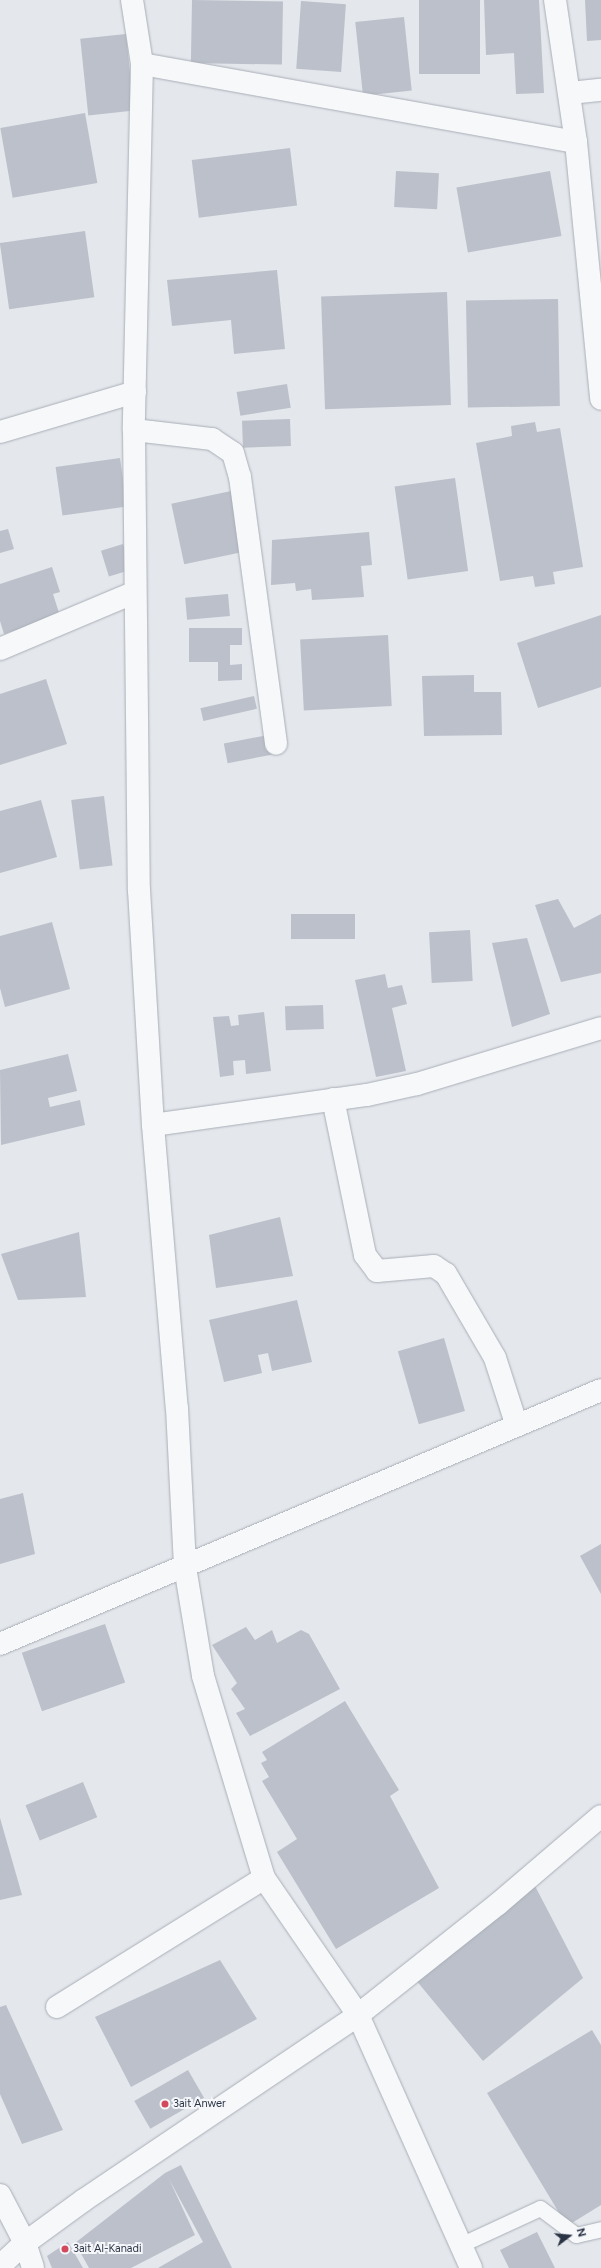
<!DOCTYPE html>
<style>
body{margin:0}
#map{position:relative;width:601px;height:2268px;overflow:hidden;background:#e4e7ec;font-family:Figtree,sans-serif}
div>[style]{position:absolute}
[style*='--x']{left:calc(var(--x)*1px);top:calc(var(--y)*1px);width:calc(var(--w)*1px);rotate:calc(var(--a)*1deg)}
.building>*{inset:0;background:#bbc0ca;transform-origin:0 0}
.roads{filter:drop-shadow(0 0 1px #a9aeb7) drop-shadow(0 0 1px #a9aeb7)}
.lane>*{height:15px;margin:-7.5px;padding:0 7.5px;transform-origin:7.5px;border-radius:7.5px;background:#f7f8fa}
.street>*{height:22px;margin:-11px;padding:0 11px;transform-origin:11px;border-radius:11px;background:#f7f8fa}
.dots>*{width:11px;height:11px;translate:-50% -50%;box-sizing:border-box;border:2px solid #f4f6f9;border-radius:50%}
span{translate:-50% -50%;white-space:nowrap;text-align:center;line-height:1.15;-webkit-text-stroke:4px #f4f6f9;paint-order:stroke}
.poi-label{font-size:11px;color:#2b3445}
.left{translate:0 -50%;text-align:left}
.north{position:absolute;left:549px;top:2216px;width:40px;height:40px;-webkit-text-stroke:3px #f4f6f9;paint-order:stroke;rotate:74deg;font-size:11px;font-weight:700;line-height:16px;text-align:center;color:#2b3445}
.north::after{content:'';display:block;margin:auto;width:14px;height:18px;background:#2b3445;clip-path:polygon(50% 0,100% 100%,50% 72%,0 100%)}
</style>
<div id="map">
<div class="building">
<div style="left:192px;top:0;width:91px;height:63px;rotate:1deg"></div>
<div style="left:419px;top:0;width:61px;height:74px"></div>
<div style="clip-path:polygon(484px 0,539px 0,544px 93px,516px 94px,514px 53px,486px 55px)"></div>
<div style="clip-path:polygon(585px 0,601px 0,601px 40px,587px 41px)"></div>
<div style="left:301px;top:1px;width:45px;height:68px;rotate:4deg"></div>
<div style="left:404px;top:17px;width:74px;height:49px;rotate:84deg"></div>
<div style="left:126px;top:34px;width:77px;height:46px;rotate:84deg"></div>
<div style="left:85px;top:113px;width:71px;height:86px;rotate:80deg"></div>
<div style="left:290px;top:148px;width:58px;height:99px;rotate:83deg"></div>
<div style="left:396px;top:171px;width:43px;height:36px;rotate:3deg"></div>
<div style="left:550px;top:171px;width:66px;height:95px;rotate:80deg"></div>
<div style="left:85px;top:231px;width:67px;height:86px;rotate:82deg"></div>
<div style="clip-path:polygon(277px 270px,285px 349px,234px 354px,231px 320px,172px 326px,167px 280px)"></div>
<div style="left:447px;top:292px;width:113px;height:126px;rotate:88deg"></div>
<div style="left:558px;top:299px;width:107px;height:92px;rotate:89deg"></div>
<div style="left:287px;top:384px;width:24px;height:51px;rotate:81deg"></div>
<div style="left:290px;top:419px;width:27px;height:48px;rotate:88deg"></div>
<div style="clip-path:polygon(535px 422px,537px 432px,560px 428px,583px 567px,553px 572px,555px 584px,535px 587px,533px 576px,500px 581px,476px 443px,512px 436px,511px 426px)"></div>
<div style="left:120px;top:458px;width:49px;height:65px;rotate:82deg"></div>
<div style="left:455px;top:478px;width:94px;height:61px;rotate:82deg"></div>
<div style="left:231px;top:491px;width:62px;height:61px;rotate:78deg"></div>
<div style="clip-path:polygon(8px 529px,14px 549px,0 553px,0 531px)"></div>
<div style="clip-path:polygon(369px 532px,372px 565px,361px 566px,364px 597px,312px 600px,311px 589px,296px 591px,295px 583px,271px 585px,272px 540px)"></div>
<div style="left:123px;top:544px;width:27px;height:23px;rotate:73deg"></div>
<div style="clip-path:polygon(52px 567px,60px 592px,53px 594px,60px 616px,4px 634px,0 621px,0 584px)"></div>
<div style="left:228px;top:594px;width:22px;height:43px;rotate:85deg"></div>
<div style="clip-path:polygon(601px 615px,601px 687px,538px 708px,517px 643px)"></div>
<div style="clip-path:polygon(189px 628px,242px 628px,242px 645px,230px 645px,230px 665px,242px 664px,242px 680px,218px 681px,218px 662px,189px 662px)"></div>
<div style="left:388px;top:635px;width:71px;height:88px;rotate:87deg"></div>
<div style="clip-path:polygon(474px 675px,474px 692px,501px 692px,502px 735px,424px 736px,422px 676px)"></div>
<div style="clip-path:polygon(46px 679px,67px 744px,0 765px,0 694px)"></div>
<div style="left:254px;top:696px;width:13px;height:55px;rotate:77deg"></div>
<div style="left:268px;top:735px;width:20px;height:45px;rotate:79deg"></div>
<div style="left:104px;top:796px;width:70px;height:33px;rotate:83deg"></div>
<div style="clip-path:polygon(41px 800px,57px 857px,0 873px,0 811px)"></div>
<div style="clip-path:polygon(558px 899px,574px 928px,601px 914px,601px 973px,561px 982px,535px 905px)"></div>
<div style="left:355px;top:914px;width:25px;height:64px;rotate:90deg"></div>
<div style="clip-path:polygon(52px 922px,70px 989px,5px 1007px,0 988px,0 936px)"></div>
<div style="left:470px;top:930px;width:51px;height:41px;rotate:87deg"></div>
<div style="clip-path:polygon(527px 938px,550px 1014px,512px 1027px,492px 943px)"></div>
<div style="clip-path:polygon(385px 974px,388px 988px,402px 985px,407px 1004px,392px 1008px,406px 1071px,376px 1077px,355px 980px)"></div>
<div style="left:323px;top:1005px;width:24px;height:38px;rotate:88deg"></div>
<div style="clip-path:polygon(264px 1012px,271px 1071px,246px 1074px,245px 1060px,233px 1061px,234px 1075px,220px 1077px,213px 1017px,229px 1016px,231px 1026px,239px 1025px,238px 1015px)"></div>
<div style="clip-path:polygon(68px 1054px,77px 1091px,48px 1098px,50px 1107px,80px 1100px,85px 1125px,1px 1145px,0 1070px)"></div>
<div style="clip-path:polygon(280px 1217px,293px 1276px,216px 1288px,209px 1235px)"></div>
<div style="clip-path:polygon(79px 1232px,86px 1297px,18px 1300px,1px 1254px)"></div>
<div style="clip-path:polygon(297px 1300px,312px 1362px,272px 1371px,268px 1353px,258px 1355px,262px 1373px,224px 1382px,209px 1320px)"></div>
<div style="left:444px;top:1338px;width:76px;height:48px;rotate:74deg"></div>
<div style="clip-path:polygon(23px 1493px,35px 1554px,0 1564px,0 1499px)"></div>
<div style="clip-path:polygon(601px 1544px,601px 1594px,580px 1556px)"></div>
<div style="left:105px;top:1624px;width:62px;height:88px;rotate:71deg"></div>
<div style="clip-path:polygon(246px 1627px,255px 1640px,272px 1630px,277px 1643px,301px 1630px,309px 1634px,340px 1689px,250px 1736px,236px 1713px,245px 1709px,231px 1689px,237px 1683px,212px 1645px)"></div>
<div style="clip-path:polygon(345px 1701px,399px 1790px,390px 1796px,439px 1888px,336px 1949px,277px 1852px,297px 1839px,262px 1781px,269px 1777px,261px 1763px,267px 1760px,262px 1752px)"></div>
<div style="left:83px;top:1782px;width:38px;height:62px;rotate:68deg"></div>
<div style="clip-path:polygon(0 1818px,22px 1895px,0 1900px)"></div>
<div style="clip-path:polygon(535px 1886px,583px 1978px,483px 2061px,415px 1979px)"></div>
<div style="clip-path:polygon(220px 1960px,257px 2019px,131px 2087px,95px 2017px)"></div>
<div style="clip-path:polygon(6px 2005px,63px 2130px,22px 2144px,0 2094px,0 2007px)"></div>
<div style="clip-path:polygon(592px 2030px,601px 2045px,601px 2205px,567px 2226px,487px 2093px)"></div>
<div style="left:188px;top:2070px;width:32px;height:62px;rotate:60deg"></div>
<div style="clip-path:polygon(181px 2165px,232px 2268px,158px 2268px,203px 2242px,169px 2179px,195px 2235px,131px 2268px,89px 2268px,75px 2243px,165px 2173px)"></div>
<div style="clip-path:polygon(537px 2232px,555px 2268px,509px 2268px,500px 2250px)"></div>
<div style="clip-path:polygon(68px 2242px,83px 2268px,52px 2268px,47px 2256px)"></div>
</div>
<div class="roads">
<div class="lane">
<div style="--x:460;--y:2245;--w:88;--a:-24.8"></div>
<div style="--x:540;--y:2208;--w:45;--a:36.9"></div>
<div style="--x:576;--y:2235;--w:26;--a:-13"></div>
</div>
<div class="street">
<div style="--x:132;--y:0;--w:65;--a:81.1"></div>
<div style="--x:142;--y:64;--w:366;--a:91.3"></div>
<div style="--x:134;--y:430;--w:460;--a:89.4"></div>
<div style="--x:139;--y:890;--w:235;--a:86.6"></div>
<div style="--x:153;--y:1125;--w:284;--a:85.2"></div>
<div style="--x:177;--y:1408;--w:159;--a:87.1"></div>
<div style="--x:185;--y:1567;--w:110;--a:80.6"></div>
<div style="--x:203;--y:1676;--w:211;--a:73.2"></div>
<div style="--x:264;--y:1878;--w:166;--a:55.5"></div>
<div style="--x:358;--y:2015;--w:277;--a:65.9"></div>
<div style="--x:555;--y:0;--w:144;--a:81.6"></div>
<div style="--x:576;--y:142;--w:258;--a:84.4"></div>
<div style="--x:142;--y:64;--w:441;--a:10.2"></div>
<div style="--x:570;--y:93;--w:31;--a:-6"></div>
<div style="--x:134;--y:430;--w:79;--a:6.6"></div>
<div style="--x:212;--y:439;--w:25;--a:34"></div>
<div style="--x:233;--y:453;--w:25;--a:74"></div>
<div style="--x:240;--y:477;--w:269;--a:82.3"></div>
<div style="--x:0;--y:432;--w:141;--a:-16.5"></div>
<div style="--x:0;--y:649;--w:144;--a:-22.8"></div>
<div style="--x:333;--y:1099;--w:159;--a:78.4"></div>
<div style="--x:365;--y:1255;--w:20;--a:53"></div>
<div style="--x:377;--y:1271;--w:57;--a:-5"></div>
<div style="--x:434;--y:1266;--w:14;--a:34"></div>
<div style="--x:446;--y:1274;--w:97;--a:59.7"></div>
<div style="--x:495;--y:1358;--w:71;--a:72.1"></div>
<div style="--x:153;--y:1125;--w:216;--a:-8"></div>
<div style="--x:367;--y:1095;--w:51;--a:-12.4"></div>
<div style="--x:417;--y:1084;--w:192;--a:-16.9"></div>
<div style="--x:0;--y:1644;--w:652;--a:-22.91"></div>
<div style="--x:57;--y:2007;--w:244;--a:-31.9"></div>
<div style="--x:0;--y:2195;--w:54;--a:62.5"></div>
<div style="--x:25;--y:2243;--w:26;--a:72"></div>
<div style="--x:0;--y:2266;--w:34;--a:-43"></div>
<div style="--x:25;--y:2243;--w:73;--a:-36.1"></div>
<div style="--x:84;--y:2200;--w:331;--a:-34"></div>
<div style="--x:358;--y:2015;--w:179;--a:-38.4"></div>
<div style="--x:498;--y:1904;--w:135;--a:-40.5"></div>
</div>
</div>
<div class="dots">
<div style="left:165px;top:2104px;background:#d1495b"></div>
<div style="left:65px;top:2249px;background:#d1495b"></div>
</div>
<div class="poi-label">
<span class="left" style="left:173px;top:2104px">3ait Anwer</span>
<span class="left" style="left:73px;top:2249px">3ait Al-Kanadi</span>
</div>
<div class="north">N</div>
</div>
